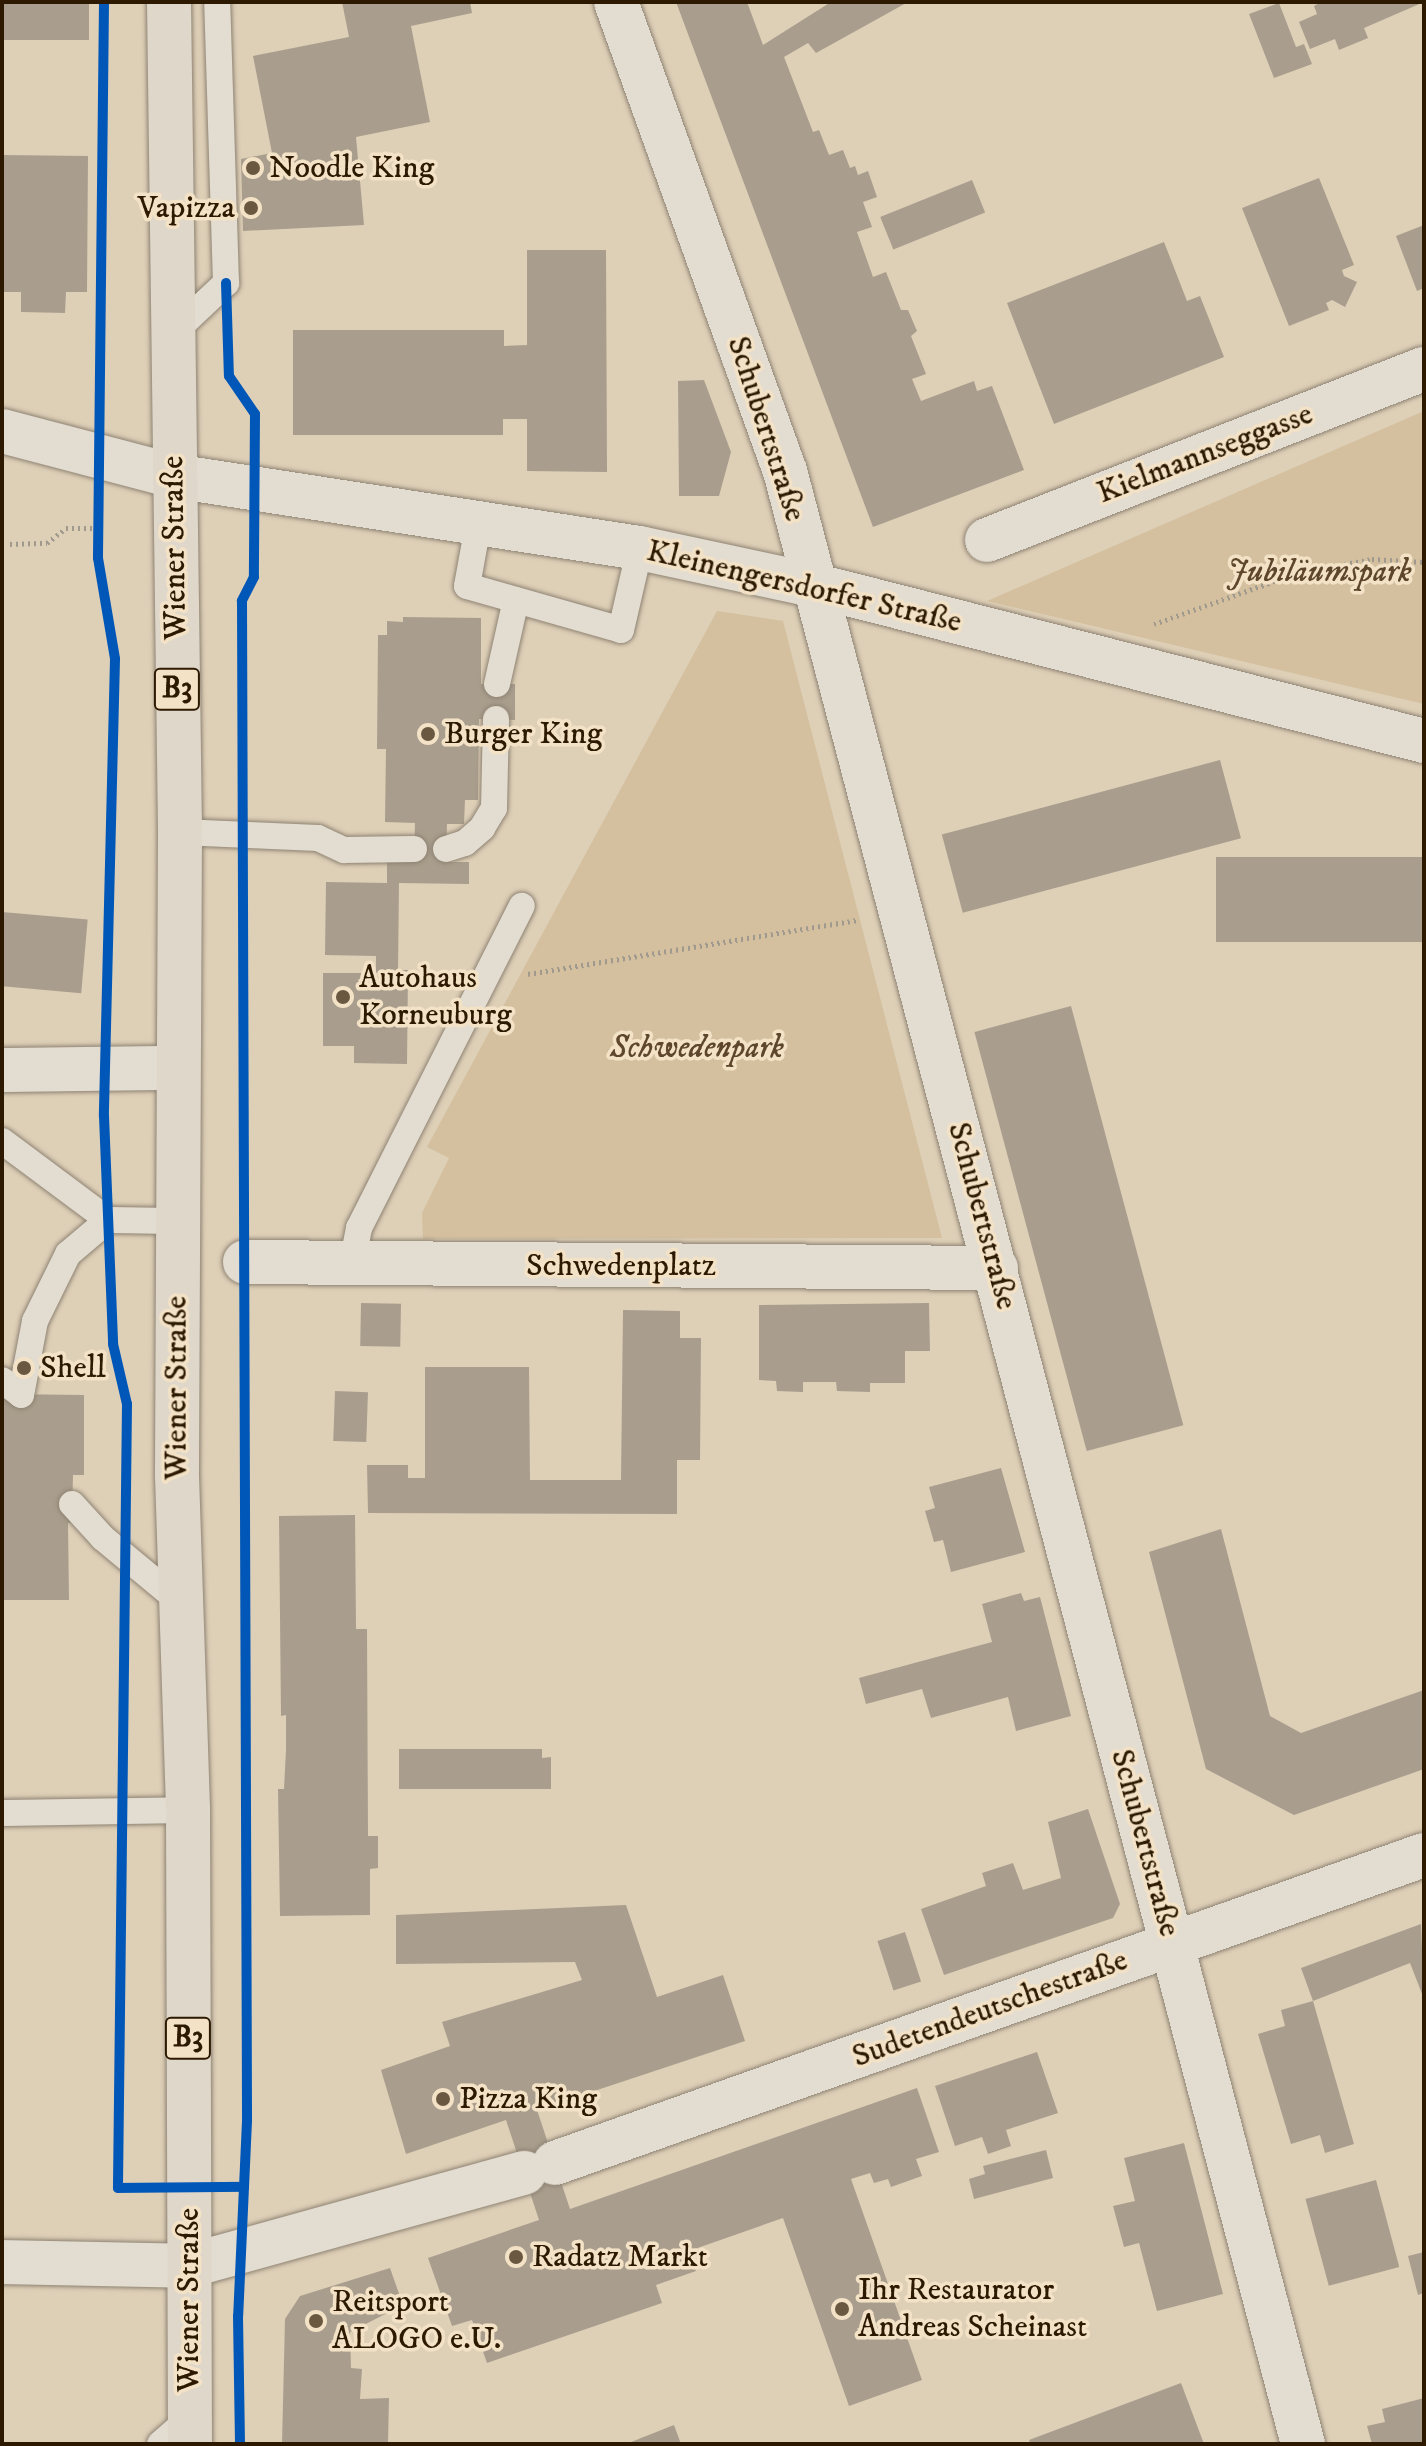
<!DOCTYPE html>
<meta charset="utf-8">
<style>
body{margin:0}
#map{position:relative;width:1426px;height:2446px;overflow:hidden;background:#decfb7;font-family:"IM FELL DW Pica",serif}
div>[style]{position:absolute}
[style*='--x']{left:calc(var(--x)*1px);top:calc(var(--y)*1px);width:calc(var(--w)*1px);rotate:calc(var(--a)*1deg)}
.green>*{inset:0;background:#d4c09f}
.building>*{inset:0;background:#a99e8d;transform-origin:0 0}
.path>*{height:5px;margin-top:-2.5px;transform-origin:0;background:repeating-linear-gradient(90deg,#a0998d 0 2px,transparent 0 6px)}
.roads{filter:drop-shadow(0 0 2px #8e8373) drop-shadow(0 0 2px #8e8373)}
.service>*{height:26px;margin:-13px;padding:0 13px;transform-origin:13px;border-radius:13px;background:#e3dcd0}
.minor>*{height:44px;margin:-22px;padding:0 22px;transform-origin:22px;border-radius:22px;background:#e3dcd0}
.secondary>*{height:44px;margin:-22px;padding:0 22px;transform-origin:22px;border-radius:22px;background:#e3dcd0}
.primary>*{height:44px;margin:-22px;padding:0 22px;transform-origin:22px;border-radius:22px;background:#dfd7c9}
.cycleway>*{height:10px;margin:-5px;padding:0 5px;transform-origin:5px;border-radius:5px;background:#0057b8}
.dots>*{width:22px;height:22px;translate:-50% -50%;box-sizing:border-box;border:4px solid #f3e2c6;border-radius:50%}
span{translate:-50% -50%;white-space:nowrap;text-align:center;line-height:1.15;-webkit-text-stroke:7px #f3e2c6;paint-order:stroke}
.shield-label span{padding:2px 6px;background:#f3e2c6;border:2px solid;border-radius:6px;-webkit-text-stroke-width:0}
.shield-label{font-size:30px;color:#2d1800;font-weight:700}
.poi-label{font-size:32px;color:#2d1800}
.left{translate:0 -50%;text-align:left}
.right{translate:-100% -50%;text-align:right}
.street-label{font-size:32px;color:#2d1800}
.park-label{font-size:32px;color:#5d462a;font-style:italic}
.frame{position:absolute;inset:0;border:4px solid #2d1800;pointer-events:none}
</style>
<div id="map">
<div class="green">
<div style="clip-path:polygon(1424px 411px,1424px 704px,987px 601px)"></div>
<div style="clip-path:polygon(717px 611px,783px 621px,942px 1238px,423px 1239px,422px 1213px,449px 1158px,427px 1147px)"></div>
</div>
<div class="building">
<div style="left:2px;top:2px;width:87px;height:38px"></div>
<div style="clip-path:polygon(342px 2px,470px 2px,472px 13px,411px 26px,430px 122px,356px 137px,364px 225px,243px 231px,241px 159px,272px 153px,253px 56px,349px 37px)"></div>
<div style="clip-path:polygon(676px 2px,747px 2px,763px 45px,831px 2px,908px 2px,816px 53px,808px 43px,784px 57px,813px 132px,819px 130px,829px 155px,843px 150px,850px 168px,855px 166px,858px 175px,868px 171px,877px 197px,863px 202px,872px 227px,857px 232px,873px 277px,886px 272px,901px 310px,908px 310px,917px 331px,911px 336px,926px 374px,912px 379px,921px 401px,974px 381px,977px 391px,992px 386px,1024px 470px,873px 527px)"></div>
<div style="clip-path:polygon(1321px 2px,1424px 2px,1364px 28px,1368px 38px,1339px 50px,1335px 39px,1310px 49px,1299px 22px,1317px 14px,1314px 6px)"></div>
<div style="clip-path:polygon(1279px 3px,1296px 47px,1304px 44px,1312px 64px,1274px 78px,1249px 14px)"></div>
<div style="clip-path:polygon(2px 155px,88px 156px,87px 292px,66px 292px,65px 313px,21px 312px,21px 292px,2px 292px)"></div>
<div style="clip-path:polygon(1319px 178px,1354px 265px,1342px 270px,1344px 276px,1357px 282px,1345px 307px,1332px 300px,1326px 303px,1329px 310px,1289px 326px,1242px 208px)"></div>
<div style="left:972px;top:180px;width:35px;height:99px;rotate:68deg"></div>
<div style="clip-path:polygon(1424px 225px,1424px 288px,1417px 291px,1396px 236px)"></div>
<div style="clip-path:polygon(1164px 242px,1187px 301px,1200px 296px,1224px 357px,1054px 424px,1007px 303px)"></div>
<div style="clip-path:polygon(527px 250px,606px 250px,607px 472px,527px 471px,527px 419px,503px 419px,503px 435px,293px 435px,293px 330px,504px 330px,504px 346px,527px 345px)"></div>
<div style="clip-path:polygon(704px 380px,731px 452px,719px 496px,679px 496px,678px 381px)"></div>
<div style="clip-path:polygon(403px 617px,481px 618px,481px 684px,515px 684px,515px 720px,479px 719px,478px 800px,465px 800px,464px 824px,447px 824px,446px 862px,469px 862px,469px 884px,399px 883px,398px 970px,408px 970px,407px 1064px,354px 1063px,354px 1046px,323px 1046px,323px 973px,376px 973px,376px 956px,325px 955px,326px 882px,387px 883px,387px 861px,414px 862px,415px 823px,385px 822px,386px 749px,377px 749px,378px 635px,387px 635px,387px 621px,403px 622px)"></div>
<div style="left:1220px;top:760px;width:81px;height:288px;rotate:75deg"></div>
<div style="left:1424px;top:857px;width:85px;height:208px;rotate:90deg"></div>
<div style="left:2px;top:912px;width:86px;height:74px;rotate:5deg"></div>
<div style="left:1071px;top:1006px;width:434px;height:100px;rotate:75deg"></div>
<div style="left:361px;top:1303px;width:40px;height:43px;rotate:1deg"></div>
<div style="clip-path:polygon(929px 1303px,930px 1351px,905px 1351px,905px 1383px,870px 1383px,870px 1392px,837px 1391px,836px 1382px,803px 1382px,803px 1392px,777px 1391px,776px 1381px,759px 1380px,759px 1305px)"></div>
<div style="clip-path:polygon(623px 1310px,680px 1311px,680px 1338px,701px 1338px,700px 1460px,677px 1460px,677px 1514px,368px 1513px,367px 1465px,408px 1465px,408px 1478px,425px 1478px,425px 1367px,529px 1367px,530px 1480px,621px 1480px)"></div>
<div style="left:335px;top:1391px;width:33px;height:50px;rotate:2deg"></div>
<div style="clip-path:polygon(2px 1394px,84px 1395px,84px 1475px,73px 1475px,72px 1523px,68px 1523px,69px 1600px,2px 1600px)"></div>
<div style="clip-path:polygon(1001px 1468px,1025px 1552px,951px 1572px,943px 1540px,934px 1542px,925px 1511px,935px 1508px,929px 1487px)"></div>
<div style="clip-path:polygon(355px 1515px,356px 1629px,367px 1629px,368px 1836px,378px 1836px,378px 1868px,370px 1869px,370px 1915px,280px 1916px,278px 1789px,284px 1789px,286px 1750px,286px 1715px,281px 1716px,279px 1516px)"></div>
<div style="clip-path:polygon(1221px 1529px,1270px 1716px,1301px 1733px,1424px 1690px,1424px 1769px,1294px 1815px,1206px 1769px,1149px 1552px)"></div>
<div style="clip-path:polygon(1021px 1593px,1024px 1601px,1040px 1597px,1071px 1716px,1016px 1731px,1008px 1697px,931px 1718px,922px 1689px,866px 1704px,859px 1678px,992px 1642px,982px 1604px)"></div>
<div style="clip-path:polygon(399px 1749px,542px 1749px,542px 1758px,551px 1757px,551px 1789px,399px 1789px)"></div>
<div style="clip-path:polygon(1088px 1809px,1120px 1904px,1113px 1918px,944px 1975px,921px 1909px,986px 1886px,982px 1873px,1013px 1863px,1023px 1890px,1061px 1878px,1048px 1822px)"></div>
<div style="clip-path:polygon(626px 1905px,657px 1997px,723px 1975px,745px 2041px,537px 2110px,570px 2209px,917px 2088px,939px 2152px,916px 2159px,922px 2176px,891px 2187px,888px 2179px,874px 2183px,870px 2173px,851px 2179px,922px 2380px,849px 2406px,783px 2218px,689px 2251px,696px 2271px,656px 2285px,662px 2303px,487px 2363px,472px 2320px,452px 2326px,428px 2258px,539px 2220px,506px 2120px,406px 2154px,381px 2070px,450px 2046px,442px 2022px,582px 1980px,575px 1962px,396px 1964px,396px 1915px)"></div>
<div style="clip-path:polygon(1421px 1924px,1424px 1999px,1410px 1963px,1313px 2001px,1301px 1968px)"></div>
<div style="left:905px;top:1932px;width:52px;height:29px;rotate:72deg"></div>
<div style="clip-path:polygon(1313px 2001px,1354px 2144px,1325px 2153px,1320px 2135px,1291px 2144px,1258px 2034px,1285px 2026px,1281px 2010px)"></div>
<div style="clip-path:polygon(1037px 2052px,1058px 2113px,1006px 2130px,1011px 2146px,988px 2154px,982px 2137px,955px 2146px,935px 2086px)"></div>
<div style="clip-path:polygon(1184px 2143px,1223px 2294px,1157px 2311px,1139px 2243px,1124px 2247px,1113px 2206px,1135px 2201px,1124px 2158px)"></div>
<div style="clip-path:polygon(1046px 2150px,1053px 2178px,974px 2199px,969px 2179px,985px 2174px,983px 2166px)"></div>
<div style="left:1376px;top:2180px;width:90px;height:73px;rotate:75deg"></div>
<div style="clip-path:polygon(1424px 2252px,1424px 2293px,1418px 2295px,1408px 2256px)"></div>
<div style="clip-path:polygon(390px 2268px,403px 2305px,350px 2332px,351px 2368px,362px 2369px,360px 2399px,389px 2398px,388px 2444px,282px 2444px,285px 2319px,300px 2296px)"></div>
<div style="clip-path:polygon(1181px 2383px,1204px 2444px,1031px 2444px,1029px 2440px)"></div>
<div style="clip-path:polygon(1424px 2398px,1424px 2444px,1372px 2444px,1367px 2426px,1385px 2422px,1382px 2409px)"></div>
<div style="clip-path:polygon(674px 2425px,681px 2444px,626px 2444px)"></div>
</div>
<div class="path">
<div style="--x:10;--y:544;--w:37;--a:-2"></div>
<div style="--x:47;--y:543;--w:24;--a:-38"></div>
<div style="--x:66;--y:528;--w:32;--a:0"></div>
<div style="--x:1154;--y:624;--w:152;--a:-19.6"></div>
<div style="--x:1297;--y:573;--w:76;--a:-10.6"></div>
<div style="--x:1372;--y:559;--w:52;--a:3.3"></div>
<div style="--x:528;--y:974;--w:334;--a:-9.3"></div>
</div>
<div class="roads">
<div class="service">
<div style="--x:173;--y:333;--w:73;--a:-43.3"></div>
<div style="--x:226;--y:283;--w:281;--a:-91.8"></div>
<div style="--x:479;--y:520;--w:67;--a:100.3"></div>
<div style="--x:467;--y:586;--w:160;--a:15.9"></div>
<div style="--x:621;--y:630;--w:84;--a:-77"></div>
<div style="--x:497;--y:684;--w:86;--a:-77.3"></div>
<div style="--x:180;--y:832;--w:138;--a:2.5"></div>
<div style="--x:318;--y:838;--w:29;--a:25"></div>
<div style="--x:344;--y:850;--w:70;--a:-0.8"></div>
<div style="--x:446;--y:849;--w:20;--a:-18"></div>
<div style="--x:465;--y:843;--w:23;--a:-41"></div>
<div style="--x:482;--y:828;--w:23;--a:-59"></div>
<div style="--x:494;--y:808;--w:89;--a:-88.7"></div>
<div style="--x:2;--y:1141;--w:132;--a:36.7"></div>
<div style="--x:352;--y:1264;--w:37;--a:-79"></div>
<div style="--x:359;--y:1228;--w:361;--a:-63.2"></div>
<div style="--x:2;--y:1380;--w:24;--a:38"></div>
<div style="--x:21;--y:1395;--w:75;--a:-79.3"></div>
<div style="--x:35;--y:1321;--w:75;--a:-63.8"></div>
<div style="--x:68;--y:1254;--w:52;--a:-40.4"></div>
<div style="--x:108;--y:1220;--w:68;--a:0.8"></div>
<div style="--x:72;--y:1504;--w:46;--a:47.6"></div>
<div style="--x:103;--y:1538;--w:99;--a:39.7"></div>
<div style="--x:2;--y:1813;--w:186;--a:-0.9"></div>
<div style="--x:160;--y:2444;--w:38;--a:-41"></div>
</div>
<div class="minor">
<div style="--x:616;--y:2;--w:499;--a:70.2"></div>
<div style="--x:785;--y:471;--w:2040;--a:75.29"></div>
<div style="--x:2;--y:431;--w:178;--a:14.7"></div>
<div style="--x:987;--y:540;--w:469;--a:-21.4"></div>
<div style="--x:2;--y:1070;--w:174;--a:-0.7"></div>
<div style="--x:245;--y:1262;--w:751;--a:0.46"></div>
<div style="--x:555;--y:2163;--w:922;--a:-19.52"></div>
<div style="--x:2;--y:2262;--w:186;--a:1.2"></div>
<div style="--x:188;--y:2266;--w:349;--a:-15.5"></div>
</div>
<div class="secondary">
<div style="--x:174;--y:476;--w:472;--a:8.8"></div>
<div style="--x:640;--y:548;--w:177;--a:12.1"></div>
<div style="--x:813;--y:585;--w:631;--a:14.32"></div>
</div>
<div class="primary">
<div style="--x:169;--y:2;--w:830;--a:89.24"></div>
<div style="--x:180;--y:832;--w:644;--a:90.27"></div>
<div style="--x:177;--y:1476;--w:334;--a:88.1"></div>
<div style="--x:188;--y:1810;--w:634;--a:89.82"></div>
</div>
</div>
<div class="cycleway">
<div style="--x:104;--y:2;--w:556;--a:90.62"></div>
<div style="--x:98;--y:558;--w:102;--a:80.4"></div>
<div style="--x:115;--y:659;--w:457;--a:91.4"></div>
<div style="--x:104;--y:1116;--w:228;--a:87.7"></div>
<div style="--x:113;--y:1344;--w:62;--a:76.9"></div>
<div style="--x:127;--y:1404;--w:784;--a:90.66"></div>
<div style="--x:118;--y:2188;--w:126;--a:-0.5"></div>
<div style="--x:226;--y:283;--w:93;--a:88.2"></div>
<div style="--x:229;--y:376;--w:46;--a:55.6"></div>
<div style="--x:255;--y:414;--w:163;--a:90.4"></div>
<div style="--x:254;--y:577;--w:27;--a:117"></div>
<div style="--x:242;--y:601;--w:1520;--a:89.81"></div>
<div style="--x:247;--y:2121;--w:195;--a:92.6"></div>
<div style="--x:238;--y:2316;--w:128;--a:89.1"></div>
</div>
<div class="dots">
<div style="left:253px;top:168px;background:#6b5840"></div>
<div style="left:251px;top:208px;background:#6b5840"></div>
<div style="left:428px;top:734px;background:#6b5840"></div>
<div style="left:343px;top:997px;background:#6b5840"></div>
<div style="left:24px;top:1368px;background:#6b5840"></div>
<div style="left:443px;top:2099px;background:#6b5840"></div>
<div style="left:516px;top:2257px;background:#6b5840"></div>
<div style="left:842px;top:2309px;background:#6b5840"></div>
<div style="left:316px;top:2321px;background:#6b5840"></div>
</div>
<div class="shield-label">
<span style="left:177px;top:689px">B3</span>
<span style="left:188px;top:2038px">B3</span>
</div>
<div class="poi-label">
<span class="left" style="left:269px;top:168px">Noodle King</span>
<span class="right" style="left:235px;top:208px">Vapizza</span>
<span class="left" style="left:444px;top:734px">Burger King</span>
<span class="left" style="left:359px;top:997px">Autohaus<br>Korneuburg</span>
<span class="left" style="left:40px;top:1368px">Shell</span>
<span class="left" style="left:459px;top:2099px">Pizza King</span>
<span class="left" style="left:532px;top:2257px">Radatz Markt</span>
<span class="left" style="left:858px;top:2309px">Ihr Restaurator<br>Andreas Scheinast</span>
<span class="left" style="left:332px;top:2321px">Reitsport<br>ALOGO e.U.</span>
</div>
<div class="street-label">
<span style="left:766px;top:429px;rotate:72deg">Schubertstraße</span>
<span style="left:1205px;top:454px;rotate:-21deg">Kielmannseggasse</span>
<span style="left:175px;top:548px;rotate:-91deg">Wiener Straße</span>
<span style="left:804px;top:587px;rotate:13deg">Kleinengersdorfer Straße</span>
<span style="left:982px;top:1216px;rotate:75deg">Schubertstraße</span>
<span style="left:621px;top:1266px">Schwedenplatz</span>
<span style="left:177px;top:1388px;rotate:-90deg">Wiener Straße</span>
<span style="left:1145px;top:1843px;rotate:75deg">Schubertstraße</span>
<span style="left:990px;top:2009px;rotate:-20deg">Sudetendeutschestraße</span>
<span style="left:189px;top:2300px;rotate:-90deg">Wiener Straße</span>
</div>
<div class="park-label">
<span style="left:1319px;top:572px">Jubiläumspark</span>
<span style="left:697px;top:1048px">Schwedenpark</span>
</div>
<div class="frame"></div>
</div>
